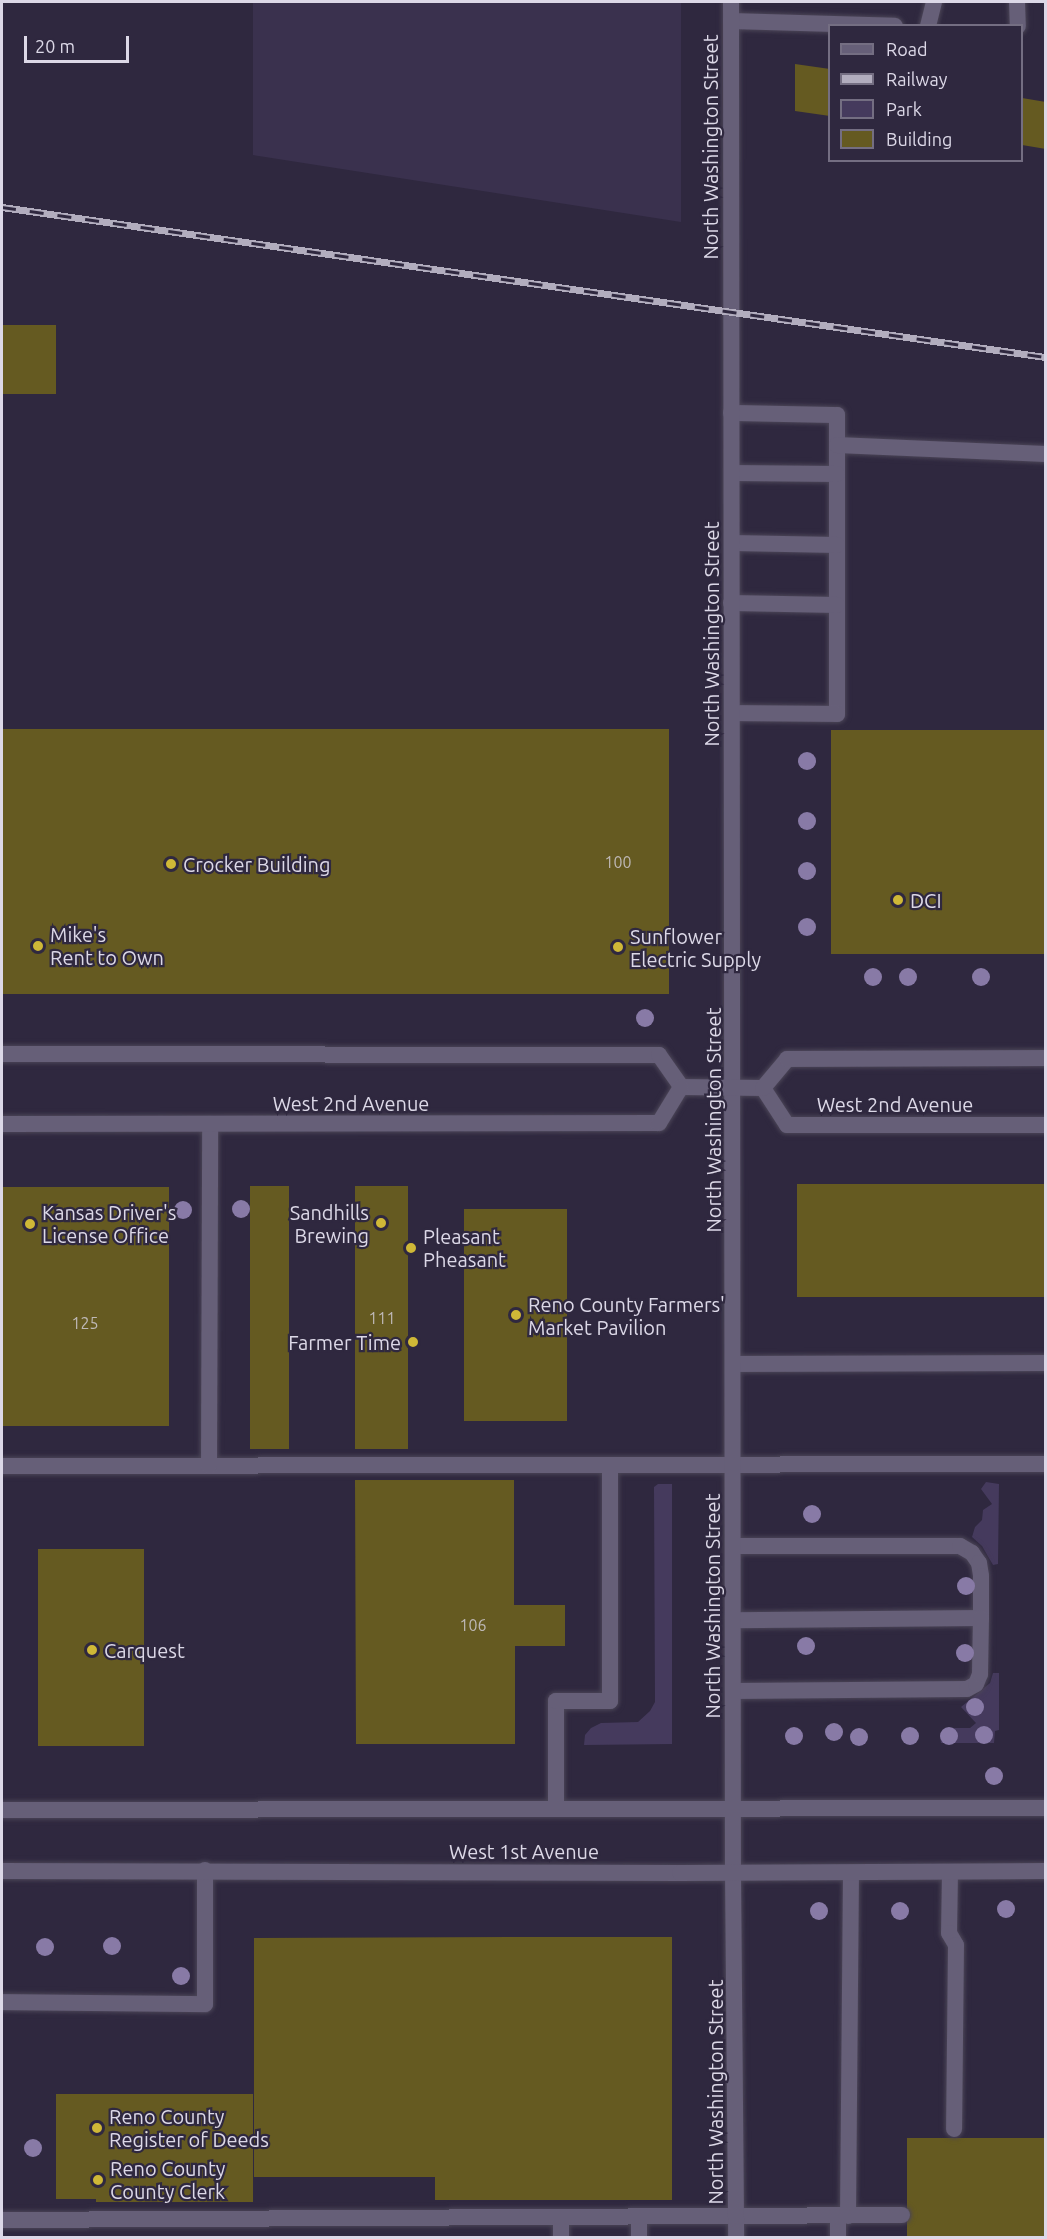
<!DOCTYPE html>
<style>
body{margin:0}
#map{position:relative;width:1047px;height:2239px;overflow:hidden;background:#2f283f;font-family:Ubuntu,sans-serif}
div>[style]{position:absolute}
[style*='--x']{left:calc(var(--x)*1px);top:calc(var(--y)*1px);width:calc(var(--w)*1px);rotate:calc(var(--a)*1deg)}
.built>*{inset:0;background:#3a314e}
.green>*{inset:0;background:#453a5d}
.building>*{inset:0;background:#655a21;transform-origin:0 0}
.roads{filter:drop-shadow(0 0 2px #4b4557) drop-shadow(0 0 2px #4b4557)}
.service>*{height:16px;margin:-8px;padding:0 8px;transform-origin:8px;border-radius:8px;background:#665f78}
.minor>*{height:16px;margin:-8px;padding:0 8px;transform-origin:8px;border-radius:8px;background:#665f78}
.tertiary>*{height:16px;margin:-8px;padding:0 8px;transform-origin:8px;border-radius:8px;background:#665f78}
.rail>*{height:7px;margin-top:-3.5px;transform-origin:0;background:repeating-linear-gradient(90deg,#2f283f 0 14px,#b2adbe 0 28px);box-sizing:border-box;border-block:2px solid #b2adbe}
.trees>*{width:18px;height:18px;margin:-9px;border-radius:50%;background:#887aa6}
.dots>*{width:16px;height:16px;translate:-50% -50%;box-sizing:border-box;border:3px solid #2f283f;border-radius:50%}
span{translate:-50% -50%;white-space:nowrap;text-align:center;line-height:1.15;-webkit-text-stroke:4.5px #2f283f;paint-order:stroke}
.number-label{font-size:16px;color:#beb8b6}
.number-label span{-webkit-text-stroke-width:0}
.street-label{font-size:20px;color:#dcd8e7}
.poi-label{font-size:20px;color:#dcd8e7}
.left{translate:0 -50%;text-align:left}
.right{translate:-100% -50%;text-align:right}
.frame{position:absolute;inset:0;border:3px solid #dcd8e7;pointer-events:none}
.legend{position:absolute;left:828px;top:24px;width:195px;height:138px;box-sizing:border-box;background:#2f283f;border:2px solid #746e82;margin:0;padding:8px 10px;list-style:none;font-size:18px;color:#dcd8e7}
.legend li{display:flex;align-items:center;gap:12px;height:30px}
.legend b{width:30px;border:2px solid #746e82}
.scale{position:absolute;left:24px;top:36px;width:105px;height:27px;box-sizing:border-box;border:3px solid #dcd8e7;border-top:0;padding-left:8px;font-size:18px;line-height:21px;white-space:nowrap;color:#dcd8e7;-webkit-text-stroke:4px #2f283f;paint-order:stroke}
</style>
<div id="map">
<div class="built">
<div style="clip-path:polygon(253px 2px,681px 2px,681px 222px,253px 155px)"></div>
</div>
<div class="green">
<div style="clip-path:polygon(986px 1482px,999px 1484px,998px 1564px,993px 1565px,982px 1546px,972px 1537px,975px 1527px,982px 1520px,983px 1510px,992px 1504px,981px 1489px)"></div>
<div style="clip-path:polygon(658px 1484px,672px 1484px,672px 1744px,584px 1745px,585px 1735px,591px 1728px,601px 1723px,638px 1722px,650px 1711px,655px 1702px,654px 1487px)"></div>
<div style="clip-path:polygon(993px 1673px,999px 1673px,999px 1730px,995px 1731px,994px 1743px,941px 1743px,940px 1736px,950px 1728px,970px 1728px,976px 1723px,961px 1707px,990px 1683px)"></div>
</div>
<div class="building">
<div style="clip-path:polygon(795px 64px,830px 69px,830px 116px,795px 111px)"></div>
<div style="clip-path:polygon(1022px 98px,1046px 102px,1046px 149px,1022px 145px)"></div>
<div style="left:2px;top:325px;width:54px;height:69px"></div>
<div style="left:669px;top:729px;width:265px;height:667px;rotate:90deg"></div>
<div style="left:1046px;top:730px;width:224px;height:215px;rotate:90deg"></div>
<div style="left:797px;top:1184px;width:249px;height:113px"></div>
<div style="left:250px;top:1186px;width:39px;height:263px"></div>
<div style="left:355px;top:1186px;width:53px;height:263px"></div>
<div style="left:2px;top:1187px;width:167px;height:239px"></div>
<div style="left:464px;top:1209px;width:103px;height:212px"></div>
<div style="clip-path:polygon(355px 1480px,514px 1480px,514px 1605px,565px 1605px,565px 1646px,515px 1646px,515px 1744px,356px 1744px)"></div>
<div style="left:38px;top:1549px;width:106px;height:197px"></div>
<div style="clip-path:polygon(517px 1937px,672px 1937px,672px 2200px,435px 2200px,435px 2177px,254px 2177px,254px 1938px)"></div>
<div style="clip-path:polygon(56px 2094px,253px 2094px,253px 2202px,96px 2202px,96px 2199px,56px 2199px)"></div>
<div style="left:907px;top:2138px;width:139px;height:100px"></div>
</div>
<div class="roads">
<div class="service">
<div style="--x:1017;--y:2;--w:24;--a:88"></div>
<div style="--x:731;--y:21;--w:164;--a:1.7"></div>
<div style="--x:928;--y:26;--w:25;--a:-76"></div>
<div style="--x:731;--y:413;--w:106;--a:1.1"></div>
<div style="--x:837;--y:415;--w:299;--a:90"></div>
<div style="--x:837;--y:714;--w:105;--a:-179.5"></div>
<div style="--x:837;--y:445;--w:209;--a:2.5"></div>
<div style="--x:732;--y:473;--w:105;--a:0.5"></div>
<div style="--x:732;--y:543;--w:105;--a:1.1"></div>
<div style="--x:731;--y:603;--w:106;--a:1.1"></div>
<div style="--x:734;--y:1364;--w:312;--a:-0.2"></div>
<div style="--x:2;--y:1466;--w:1044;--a:-0.11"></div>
<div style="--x:209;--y:1466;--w:342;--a:-89.8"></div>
<div style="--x:733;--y:1546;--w:227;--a:0"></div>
<div style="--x:960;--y:1546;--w:14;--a:30"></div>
<div style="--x:972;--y:1553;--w:12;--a:55"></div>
<div style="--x:979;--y:1563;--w:13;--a:81"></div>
<div style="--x:981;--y:1576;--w:42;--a:90"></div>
<div style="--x:981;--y:1618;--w:248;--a:179.5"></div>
<div style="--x:733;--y:1691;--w:234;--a:-0.5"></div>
<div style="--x:967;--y:1689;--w:10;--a:-29"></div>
<div style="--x:976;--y:1684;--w:11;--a:-68"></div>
<div style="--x:980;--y:1674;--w:56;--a:-89"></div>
<div style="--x:556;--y:1808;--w:107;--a:-90"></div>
<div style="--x:556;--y:1701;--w:54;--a:0"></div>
<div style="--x:610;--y:1701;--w:235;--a:-90"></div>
<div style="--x:950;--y:1872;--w:61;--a:90.9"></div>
<div style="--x:949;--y:1933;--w:14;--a:60"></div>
<div style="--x:956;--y:1945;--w:184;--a:90.6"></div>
<div style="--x:2;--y:2002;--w:203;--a:0.6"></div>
<div style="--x:205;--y:2004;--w:134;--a:-90"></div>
<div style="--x:838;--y:2216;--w:22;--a:90"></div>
<div style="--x:848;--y:2216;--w:343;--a:-89.5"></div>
<div style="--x:561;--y:2217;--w:21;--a:90"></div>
<div style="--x:2;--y:2220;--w:900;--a:-0.32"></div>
<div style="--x:639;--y:2238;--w:21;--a:-90"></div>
</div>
<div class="minor">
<div style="--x:731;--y:2;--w:1871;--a:89.94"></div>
<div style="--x:733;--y:1873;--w:365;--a:89.5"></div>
<div style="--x:2;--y:1810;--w:1044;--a:-0.11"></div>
<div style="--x:2;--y:1871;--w:678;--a:0.17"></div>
<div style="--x:680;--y:1873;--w:366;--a:-0.3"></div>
</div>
<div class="tertiary">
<div style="--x:2;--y:1054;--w:657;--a:0.09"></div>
<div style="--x:659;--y:1055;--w:39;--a:55"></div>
<div style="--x:681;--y:1087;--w:82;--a:0.7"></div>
<div style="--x:763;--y:1088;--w:44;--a:57"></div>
<div style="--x:787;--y:1125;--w:259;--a:0"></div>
<div style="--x:763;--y:1088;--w:38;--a:-50"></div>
<div style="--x:787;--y:1059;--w:259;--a:-0.2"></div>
<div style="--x:2;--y:1124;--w:657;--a:-0.09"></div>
<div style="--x:659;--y:1123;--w:42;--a:-58.6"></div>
</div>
</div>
<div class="rail">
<div style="--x:2;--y:207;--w:1055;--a:8.18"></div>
</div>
<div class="trees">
<div style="left:807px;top:761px"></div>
<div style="left:807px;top:821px"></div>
<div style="left:807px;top:871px"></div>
<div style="left:807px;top:927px"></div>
<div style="left:873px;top:977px"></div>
<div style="left:908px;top:977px"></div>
<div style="left:981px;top:977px"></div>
<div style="left:645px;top:1018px"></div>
<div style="left:241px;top:1209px"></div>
<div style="left:183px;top:1210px"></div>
<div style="left:812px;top:1514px"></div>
<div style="left:966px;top:1586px"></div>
<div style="left:806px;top:1646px"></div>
<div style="left:965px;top:1653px"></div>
<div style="left:975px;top:1707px"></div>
<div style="left:834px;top:1732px"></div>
<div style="left:984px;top:1735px"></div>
<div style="left:794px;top:1736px"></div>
<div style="left:910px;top:1736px"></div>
<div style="left:949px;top:1736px"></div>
<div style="left:859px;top:1737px"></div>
<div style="left:994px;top:1776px"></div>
<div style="left:1006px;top:1909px"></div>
<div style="left:819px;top:1911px"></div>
<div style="left:900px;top:1911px"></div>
<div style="left:112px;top:1946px"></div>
<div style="left:45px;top:1947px"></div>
<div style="left:181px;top:1976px"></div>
<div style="left:33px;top:2148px"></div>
</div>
<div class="dots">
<div style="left:171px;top:864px;background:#cfb837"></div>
<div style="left:898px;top:900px;background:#cfb837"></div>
<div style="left:38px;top:946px;background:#cfb837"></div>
<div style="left:618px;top:947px;background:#cfb837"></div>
<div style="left:381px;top:1223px;background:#cfb837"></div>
<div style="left:30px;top:1224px;background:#cfb837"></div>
<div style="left:411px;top:1248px;background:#cfb837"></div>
<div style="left:516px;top:1315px;background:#cfb837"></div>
<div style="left:413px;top:1342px;background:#cfb837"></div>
<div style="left:92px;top:1650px;background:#cfb837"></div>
<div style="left:97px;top:2128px;background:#cfb837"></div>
<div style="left:98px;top:2180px;background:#cfb837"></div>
</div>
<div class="number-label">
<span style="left:618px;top:862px">100</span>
<span style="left:382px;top:1318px">111</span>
<span style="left:85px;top:1323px">125</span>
<span style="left:473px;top:1625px">106</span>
</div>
<div class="street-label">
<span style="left:710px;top:147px;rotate:-90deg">North Washington Street</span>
<span style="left:711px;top:634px;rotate:-90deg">North Washington Street</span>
<span style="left:351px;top:1103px">West 2nd Avenue</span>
<span style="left:895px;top:1104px">West 2nd Avenue</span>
<span style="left:713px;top:1120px;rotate:-90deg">North Washington Street</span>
<span style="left:712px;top:1606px;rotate:-90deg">North Washington Street</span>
<span style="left:524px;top:1851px">West 1st Avenue</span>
<span style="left:715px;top:2092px;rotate:-90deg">North Washington Street</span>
</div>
<div class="poi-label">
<span class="left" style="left:183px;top:864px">Crocker Building</span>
<span class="left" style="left:910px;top:900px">DCI</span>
<span class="left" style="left:50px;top:946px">Mike's<br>Rent to Own</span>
<span class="left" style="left:630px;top:948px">Sunflower<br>Electric Supply</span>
<span class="left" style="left:42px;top:1224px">Kansas Driver's<br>License Office</span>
<span class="right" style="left:369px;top:1224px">Sandhills<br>Brewing</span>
<span class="left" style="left:423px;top:1248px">Pleasant<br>Pheasant</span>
<span class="left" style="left:528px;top:1316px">Reno County Farmers'<br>Market Pavilion</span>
<span class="right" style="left:401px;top:1342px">Farmer Time</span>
<span class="left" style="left:104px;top:1650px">Carquest</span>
<span class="left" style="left:109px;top:2128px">Reno County<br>Register of Deeds</span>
<span class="left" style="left:110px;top:2180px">Reno County<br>County Clerk</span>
</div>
<div class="frame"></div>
<ul class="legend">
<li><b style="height:8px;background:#665f78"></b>Road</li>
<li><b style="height:8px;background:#b2adbe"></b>Railway</li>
<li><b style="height:16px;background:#453a5d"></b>Park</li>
<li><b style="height:16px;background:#655a21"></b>Building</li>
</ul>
<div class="scale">20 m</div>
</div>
